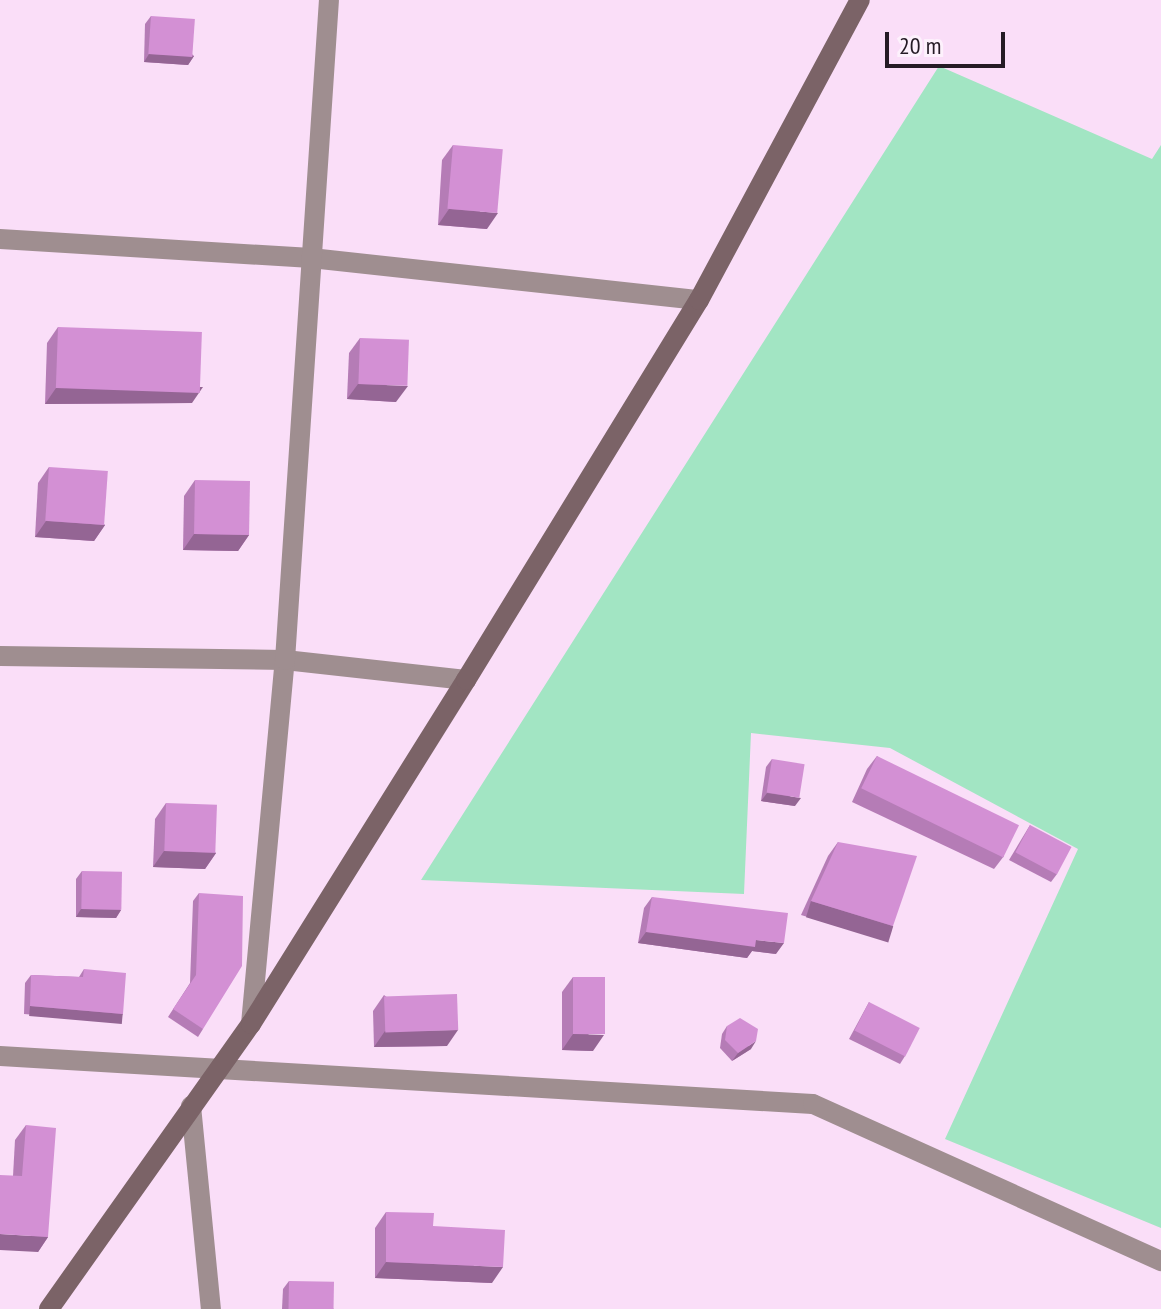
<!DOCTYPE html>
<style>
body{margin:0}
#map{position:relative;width:1161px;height:1309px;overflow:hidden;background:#fadef8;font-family:"PT Sans Narrow",sans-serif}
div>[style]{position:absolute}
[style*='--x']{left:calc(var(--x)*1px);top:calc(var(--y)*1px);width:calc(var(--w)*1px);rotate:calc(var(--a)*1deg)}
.green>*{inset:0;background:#a2e5c3}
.minor>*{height:20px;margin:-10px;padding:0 10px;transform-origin:10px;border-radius:10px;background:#9f8e90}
.secondary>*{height:20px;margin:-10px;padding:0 10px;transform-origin:10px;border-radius:10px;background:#7b6367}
.wall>*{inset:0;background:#b57cb6}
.shaded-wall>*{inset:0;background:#946594;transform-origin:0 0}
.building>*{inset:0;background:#d390d4;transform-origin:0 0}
span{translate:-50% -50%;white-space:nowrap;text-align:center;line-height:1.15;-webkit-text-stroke:6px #fdf1fc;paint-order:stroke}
.scale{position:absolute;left:885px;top:32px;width:120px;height:36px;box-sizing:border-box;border:4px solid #251b25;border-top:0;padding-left:10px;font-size:24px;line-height:28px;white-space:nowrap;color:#251b25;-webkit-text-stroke:6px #fdf1fc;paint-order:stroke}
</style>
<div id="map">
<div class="green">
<div style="clip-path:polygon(939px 66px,1152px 159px,1161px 145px,1161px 1228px,945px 1139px,1078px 849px,890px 748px,751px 733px,744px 894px,421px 880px)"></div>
</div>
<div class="minor">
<div style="--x:0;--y:239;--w:312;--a:3.5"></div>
<div style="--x:311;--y:258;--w:390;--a:6.2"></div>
<div style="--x:0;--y:656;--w:285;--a:0.8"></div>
<div style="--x:285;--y:660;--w:182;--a:6.3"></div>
<div style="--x:251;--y:1024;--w:366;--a:-84.7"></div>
<div style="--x:285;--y:660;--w:661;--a:-86.19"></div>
<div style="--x:0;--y:1056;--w:814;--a:3.38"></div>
<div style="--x:813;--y:1104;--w:382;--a:24.3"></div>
<div style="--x:191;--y:1106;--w:204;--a:84.4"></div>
</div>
<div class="secondary">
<div style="--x:49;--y:1309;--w:349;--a:-54.7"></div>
<div style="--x:251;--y:1024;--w:406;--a:-58"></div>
<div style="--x:466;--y:680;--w:446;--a:-58.5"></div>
<div style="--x:699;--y:300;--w:340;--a:-61.8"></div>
</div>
<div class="wall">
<div style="clip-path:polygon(151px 16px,194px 56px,188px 65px,144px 62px,145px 24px)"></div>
<div style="clip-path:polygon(453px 145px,487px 229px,438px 225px,442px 160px)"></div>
<div style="clip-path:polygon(58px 327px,192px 403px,45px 404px,47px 343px)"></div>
<div style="clip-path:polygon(360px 338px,396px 402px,347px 399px,349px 353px)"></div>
<div style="clip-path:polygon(49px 467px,105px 525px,94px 541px,35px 537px,38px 483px)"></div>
<div style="clip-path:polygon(195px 480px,249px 535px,238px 551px,183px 550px,184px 496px)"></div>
<div style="clip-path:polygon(877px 756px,1004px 856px,994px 869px,852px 802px,867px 769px)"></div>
<div style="clip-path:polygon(772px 759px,795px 806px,761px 801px,766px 767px)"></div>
<div style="clip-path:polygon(166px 803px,216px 853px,205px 869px,153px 867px,155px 819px)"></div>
<div style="clip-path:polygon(1030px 825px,1057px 874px,1051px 882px,1009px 860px)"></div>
<div style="clip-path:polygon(838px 842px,893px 926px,884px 940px,801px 915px,828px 856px)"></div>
<div style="clip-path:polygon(82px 871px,121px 910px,116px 918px,76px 917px,76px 879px)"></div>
<div style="clip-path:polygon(199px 893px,203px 1029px,198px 1037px,168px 1017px,190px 983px,193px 901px)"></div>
<div style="clip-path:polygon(652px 897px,776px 954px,752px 951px,747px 958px,638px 943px,644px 908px)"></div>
<div style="clip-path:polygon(84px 969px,123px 1014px,117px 1022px,24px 1014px,25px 983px,31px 975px,79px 977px)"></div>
<div style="clip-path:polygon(573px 977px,593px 1051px,562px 1050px,562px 992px)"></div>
<div style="clip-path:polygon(384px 995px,447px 1046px,374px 1047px,373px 1011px)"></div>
<div style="clip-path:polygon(869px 1002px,905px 1056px,900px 1064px,849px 1039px)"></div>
<div style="clip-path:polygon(727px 1026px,751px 1049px,732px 1061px,720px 1048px,722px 1034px)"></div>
<div style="clip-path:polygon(26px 1125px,48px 1237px,38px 1252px,13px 1176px,15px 1140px)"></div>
<div style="clip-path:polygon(386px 1212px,433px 1226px,492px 1283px,375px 1278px,375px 1228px)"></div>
<div style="clip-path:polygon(289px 1281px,334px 1309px,282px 1309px,283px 1289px)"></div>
</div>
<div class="shaded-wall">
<div style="clip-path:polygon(149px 54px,194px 56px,188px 65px,144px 62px)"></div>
<div style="clip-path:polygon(449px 209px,498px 213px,487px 229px,438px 225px)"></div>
<div style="clip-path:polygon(358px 384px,408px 386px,396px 402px,347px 399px)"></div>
<div style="clip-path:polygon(203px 387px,192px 403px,45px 404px,56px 388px)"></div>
<div style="clip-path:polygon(46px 521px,105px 525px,94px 541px,35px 537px)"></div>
<div style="clip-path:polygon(194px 534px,249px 535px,238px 551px,183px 550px)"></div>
<div style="clip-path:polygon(767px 793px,801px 798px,795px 806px,761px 801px)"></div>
<div style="clip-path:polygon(164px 851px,216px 853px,205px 869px,153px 867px)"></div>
<div style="left:811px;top:901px;width:86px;height:17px;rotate:17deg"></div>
<div style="clip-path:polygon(81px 909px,121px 910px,116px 918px,76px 917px)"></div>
<div style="clip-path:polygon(646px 932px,756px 940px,784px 943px,776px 954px,752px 951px,747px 958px,638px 943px)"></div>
<div style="left:30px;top:1006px;width:93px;height:10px;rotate:5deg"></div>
<div style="clip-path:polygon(458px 1030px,447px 1046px,374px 1047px,385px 1031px)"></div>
<div style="clip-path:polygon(573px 1034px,604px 1035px,593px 1051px,562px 1050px)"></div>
<div style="clip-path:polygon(756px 1041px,751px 1049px,732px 1061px,738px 1053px)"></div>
<div style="clip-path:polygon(0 1234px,48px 1237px,38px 1252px,0 1250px)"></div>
<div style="clip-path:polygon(386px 1262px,503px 1267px,492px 1283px,375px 1278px)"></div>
</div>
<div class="building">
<div style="left:151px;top:16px;width:44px;height:38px;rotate:4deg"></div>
<div style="left:453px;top:145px;width:50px;height:64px;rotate:5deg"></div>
<div style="left:58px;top:327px;width:144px;height:61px;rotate:2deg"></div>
<div style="left:360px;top:338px;width:49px;height:46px;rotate:2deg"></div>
<div style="left:49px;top:467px;width:59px;height:54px;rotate:4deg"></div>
<div style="left:195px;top:480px;width:55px;height:54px;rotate:1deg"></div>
<div style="left:877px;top:756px;width:158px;height:36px;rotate:26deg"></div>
<div style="left:772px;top:759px;width:33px;height:34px;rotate:9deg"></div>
<div style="left:166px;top:803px;width:51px;height:48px;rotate:2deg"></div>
<div style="left:1030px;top:825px;width:47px;height:31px;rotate:28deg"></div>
<div style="clip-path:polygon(838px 842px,917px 856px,893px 926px,811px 901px)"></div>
<div style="left:82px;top:871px;width:40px;height:38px;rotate:1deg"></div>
<div style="clip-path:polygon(199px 893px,243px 896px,242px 966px,203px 1029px,173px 1009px,196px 975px)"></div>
<div style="clip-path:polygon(652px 897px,788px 913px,784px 943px,756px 940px,755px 947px,646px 932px)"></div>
<div style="clip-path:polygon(84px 969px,126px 973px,123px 1014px,30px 1006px,31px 975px,83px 977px)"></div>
<div style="left:573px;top:977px;width:32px;height:57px"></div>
<div style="left:457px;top:994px;width:36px;height:73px;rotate:88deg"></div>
<div style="left:869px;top:1002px;width:57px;height:32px;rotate:27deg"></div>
<div style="clip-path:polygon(740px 1018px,758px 1029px,756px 1041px,738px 1053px,725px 1040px,727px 1026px)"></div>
<div style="clip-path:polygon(26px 1125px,56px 1128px,48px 1237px,0 1234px,0 1175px,22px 1176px)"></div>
<div style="clip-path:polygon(386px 1212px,434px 1213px,433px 1226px,505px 1230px,503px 1267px,386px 1262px)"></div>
<div style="left:289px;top:1281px;width:45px;height:28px;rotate:1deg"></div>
</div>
<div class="scale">20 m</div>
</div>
